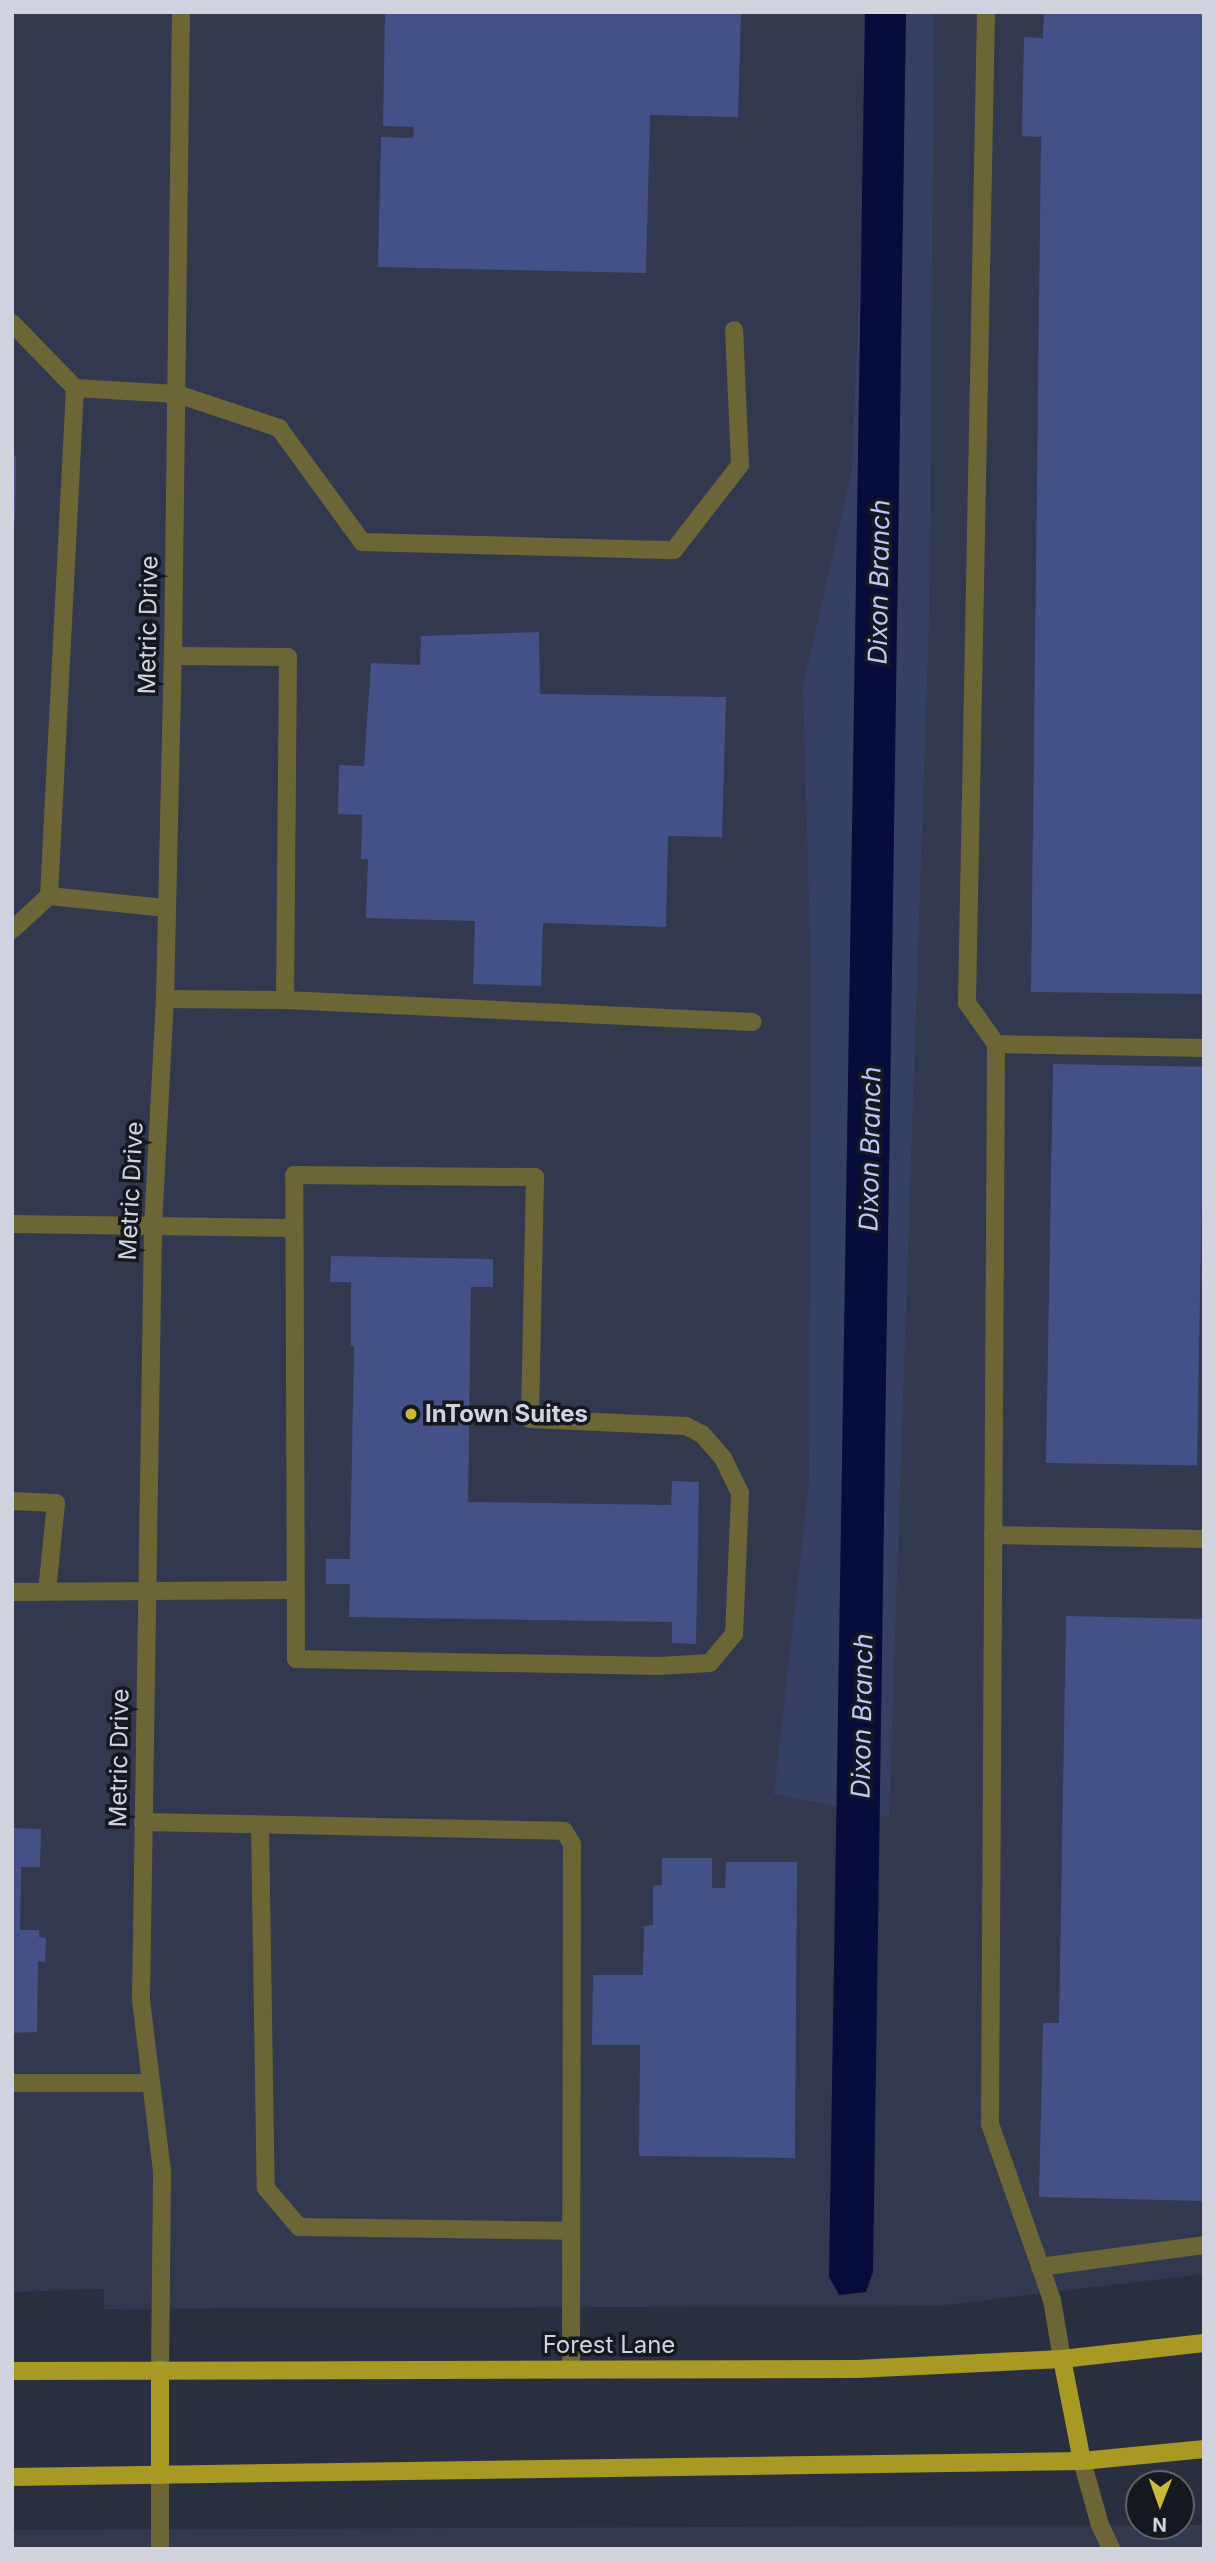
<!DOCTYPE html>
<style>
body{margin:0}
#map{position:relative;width:1216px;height:2561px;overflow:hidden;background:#2a2f3f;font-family:Inter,sans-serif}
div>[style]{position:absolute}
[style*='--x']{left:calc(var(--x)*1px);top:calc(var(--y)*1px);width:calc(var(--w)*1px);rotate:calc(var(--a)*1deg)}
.built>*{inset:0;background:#32384e}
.green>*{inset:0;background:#364064}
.water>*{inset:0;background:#080c3d}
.building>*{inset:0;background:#435188;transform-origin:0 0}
.minor>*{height:18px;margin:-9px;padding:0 9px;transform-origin:9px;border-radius:9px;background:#6c6535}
.major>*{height:18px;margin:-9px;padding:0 9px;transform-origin:9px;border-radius:9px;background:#a89824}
.dots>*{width:19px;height:19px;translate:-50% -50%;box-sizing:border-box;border:4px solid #15181f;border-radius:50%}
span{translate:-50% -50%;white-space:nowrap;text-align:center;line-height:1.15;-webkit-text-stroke:7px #15181f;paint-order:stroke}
.street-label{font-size:24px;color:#d1d4df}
.poi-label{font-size:24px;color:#d1d4df;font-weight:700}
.left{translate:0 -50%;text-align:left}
.water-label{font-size:26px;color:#b9c9fc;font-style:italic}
.frame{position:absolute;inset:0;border:14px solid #d1d4df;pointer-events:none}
.north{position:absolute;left:1125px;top:2470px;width:70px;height:70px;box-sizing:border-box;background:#15181f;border:2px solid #60636c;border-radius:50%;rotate:181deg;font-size:19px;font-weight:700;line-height:28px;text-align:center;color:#d1d4df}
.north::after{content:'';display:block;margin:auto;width:24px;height:32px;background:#ccb939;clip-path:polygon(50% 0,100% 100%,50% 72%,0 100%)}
</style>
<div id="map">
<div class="built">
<div style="clip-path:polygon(12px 12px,1204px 12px,1204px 2274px,937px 2306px,104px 2309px,104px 2289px,12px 2292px)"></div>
<div style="clip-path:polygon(1139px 2525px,1204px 2525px,1204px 2549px,12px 2549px,12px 2530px)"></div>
</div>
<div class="green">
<div style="clip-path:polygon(870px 12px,934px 12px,929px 620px,889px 1817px,774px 1794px,809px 1483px,811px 975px,803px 686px,852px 471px)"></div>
</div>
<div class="water">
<div style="clip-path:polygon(865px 12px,906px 12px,873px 2272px,866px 2292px,839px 2295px,829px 2277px)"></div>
</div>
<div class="building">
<div style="clip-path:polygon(385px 12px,741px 12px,738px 117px,650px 115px,646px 273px,378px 267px,381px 137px,413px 138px,414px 127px,383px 126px)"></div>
<div style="clip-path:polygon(1044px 12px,1204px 12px,1204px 994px,1031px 992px,1041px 137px,1022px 136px,1024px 37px,1043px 38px)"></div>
<div style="clip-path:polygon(12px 453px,16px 457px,15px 521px,12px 521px)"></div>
<div style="clip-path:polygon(539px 632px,540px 694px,726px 697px,722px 837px,668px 836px,666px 927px,543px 923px,541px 986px,473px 984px,475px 921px,366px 918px,368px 859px,361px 859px,362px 815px,338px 814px,339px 765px,364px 766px,371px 663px,420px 665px,421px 636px)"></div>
<div style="left:1053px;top:1064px;width:151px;height:399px;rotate:1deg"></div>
<div style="clip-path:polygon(331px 1256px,493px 1259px,493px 1287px,471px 1287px,468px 1502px,671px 1505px,672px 1481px,699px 1482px,696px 1644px,672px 1643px,672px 1622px,349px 1617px,350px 1584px,326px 1584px,326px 1559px,350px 1559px,354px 1346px,351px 1346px,351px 1282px,330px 1282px)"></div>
<div style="clip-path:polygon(1066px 1616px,1204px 1619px,1204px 2201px,1039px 2197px,1043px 2023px,1059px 2023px)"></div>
<div style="clip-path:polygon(12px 1828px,41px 1829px,40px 1867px,21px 1867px,20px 1930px,39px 1930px,39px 1937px,46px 1938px,45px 1962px,38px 1961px,37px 2032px,12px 2033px)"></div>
<div style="clip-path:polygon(662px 1858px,712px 1858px,712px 1888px,725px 1888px,726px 1862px,797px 1862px,795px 2158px,639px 2156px,640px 2045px,592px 2045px,593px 1975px,643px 1975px,644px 1926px,653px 1925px,653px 1886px,662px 1885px)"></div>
</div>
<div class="minor">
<div style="--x:986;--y:12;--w:991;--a:91.1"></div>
<div style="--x:967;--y:1003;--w:50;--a:54.7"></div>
<div style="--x:12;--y:323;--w:91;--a:45.9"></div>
<div style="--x:75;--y:388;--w:102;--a:3.4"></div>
<div style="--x:177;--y:394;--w:108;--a:18.4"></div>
<div style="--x:279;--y:428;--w:141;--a:53.9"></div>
<div style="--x:362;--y:542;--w:312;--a:1.5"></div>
<div style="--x:674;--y:550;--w:108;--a:-52.2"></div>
<div style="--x:740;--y:465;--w:135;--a:-92.5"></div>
<div style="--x:49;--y:896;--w:118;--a:5.9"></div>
<div style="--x:12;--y:930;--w:50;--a:-42.6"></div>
<div style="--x:49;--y:896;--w:509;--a:-87.07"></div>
<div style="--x:165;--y:999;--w:120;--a:0.5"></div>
<div style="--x:285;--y:1000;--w:343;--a:-89.5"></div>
<div style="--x:288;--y:657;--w:115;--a:-179.5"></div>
<div style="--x:285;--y:1000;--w:468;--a:2.7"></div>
<div style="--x:294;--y:1175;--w:241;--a:0.5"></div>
<div style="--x:535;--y:1177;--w:242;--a:91.2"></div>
<div style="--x:530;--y:1419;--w:156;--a:2.6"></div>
<div style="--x:686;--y:1426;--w:18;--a:27"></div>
<div style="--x:702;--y:1434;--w:32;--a:49"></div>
<div style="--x:723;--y:1458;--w:39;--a:64"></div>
<div style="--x:740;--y:1493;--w:141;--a:92.4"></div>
<div style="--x:734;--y:1634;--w:38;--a:130"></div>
<div style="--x:710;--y:1663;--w:51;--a:176.6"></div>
<div style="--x:659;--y:1666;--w:363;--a:-178.9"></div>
<div style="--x:296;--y:1659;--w:484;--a:-90.2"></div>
<div style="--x:12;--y:1224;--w:282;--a:0.8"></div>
<div style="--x:12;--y:1501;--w:44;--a:2.6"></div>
<div style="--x:56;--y:1503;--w:88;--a:95.8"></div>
<div style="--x:993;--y:1535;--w:211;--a:1.1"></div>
<div style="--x:12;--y:1592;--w:282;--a:-0.4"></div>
<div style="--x:143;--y:1822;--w:421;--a:1.2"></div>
<div style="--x:564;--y:1831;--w:15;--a:58"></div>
<div style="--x:572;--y:1844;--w:525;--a:90.11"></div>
<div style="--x:260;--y:1825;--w:363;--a:89.1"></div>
<div style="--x:266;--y:2188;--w:51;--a:49.8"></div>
<div style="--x:299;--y:2227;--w:272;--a:0.8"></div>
<div style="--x:12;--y:2083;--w:139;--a:0"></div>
<div style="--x:1040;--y:2267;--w:165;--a:-7.6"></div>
<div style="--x:1062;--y:2359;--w:60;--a:-99.6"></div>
<div style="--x:1052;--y:2300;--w:187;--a:-109.4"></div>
<div style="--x:990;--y:2124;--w:1080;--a:-89.68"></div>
<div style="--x:996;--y:1044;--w:208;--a:1.1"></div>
<div style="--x:160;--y:2370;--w:199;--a:-89.4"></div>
<div style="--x:162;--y:2171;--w:173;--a:-97"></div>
<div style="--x:141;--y:1999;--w:772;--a:-89.11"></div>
<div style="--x:153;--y:1227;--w:228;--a:-87"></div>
<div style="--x:165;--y:999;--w:343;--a:-88.7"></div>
<div style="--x:173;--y:656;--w:644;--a:-89.29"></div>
<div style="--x:1082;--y:2461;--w:66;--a:74.3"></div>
<div style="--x:1100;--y:2525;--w:26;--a:65"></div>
<div style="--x:160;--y:2475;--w:74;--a:90"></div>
</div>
<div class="major">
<div style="--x:1062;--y:2359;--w:104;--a:78.9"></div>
<div style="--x:12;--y:2371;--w:845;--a:-0.14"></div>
<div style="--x:857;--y:2369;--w:205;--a:-2.8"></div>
<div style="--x:1062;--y:2359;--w:143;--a:-6.4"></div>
<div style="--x:160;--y:2475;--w:105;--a:-90"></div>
<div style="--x:12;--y:2477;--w:1070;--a:-0.86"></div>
<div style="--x:1082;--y:2461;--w:123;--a:-5.6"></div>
</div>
<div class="dots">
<div style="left:411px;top:1414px;background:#ccb939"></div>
</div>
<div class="street-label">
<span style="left:148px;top:625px;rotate:-89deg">Metric Drive</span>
<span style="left:131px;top:1191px;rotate:-87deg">Metric Drive</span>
<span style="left:119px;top:1758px;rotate:-89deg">Metric Drive</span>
<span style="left:609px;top:2345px">Forest Lane</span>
</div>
<div class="poi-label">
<span class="left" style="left:425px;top:1414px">InTown Suites</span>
</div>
<div class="water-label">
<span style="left:879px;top:582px;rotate:-89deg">Dixon Branch</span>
<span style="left:870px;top:1149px;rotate:-89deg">Dixon Branch</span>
<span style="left:862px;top:1716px;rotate:-89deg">Dixon Branch</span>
</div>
<div class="frame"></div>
<div class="north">N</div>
</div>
